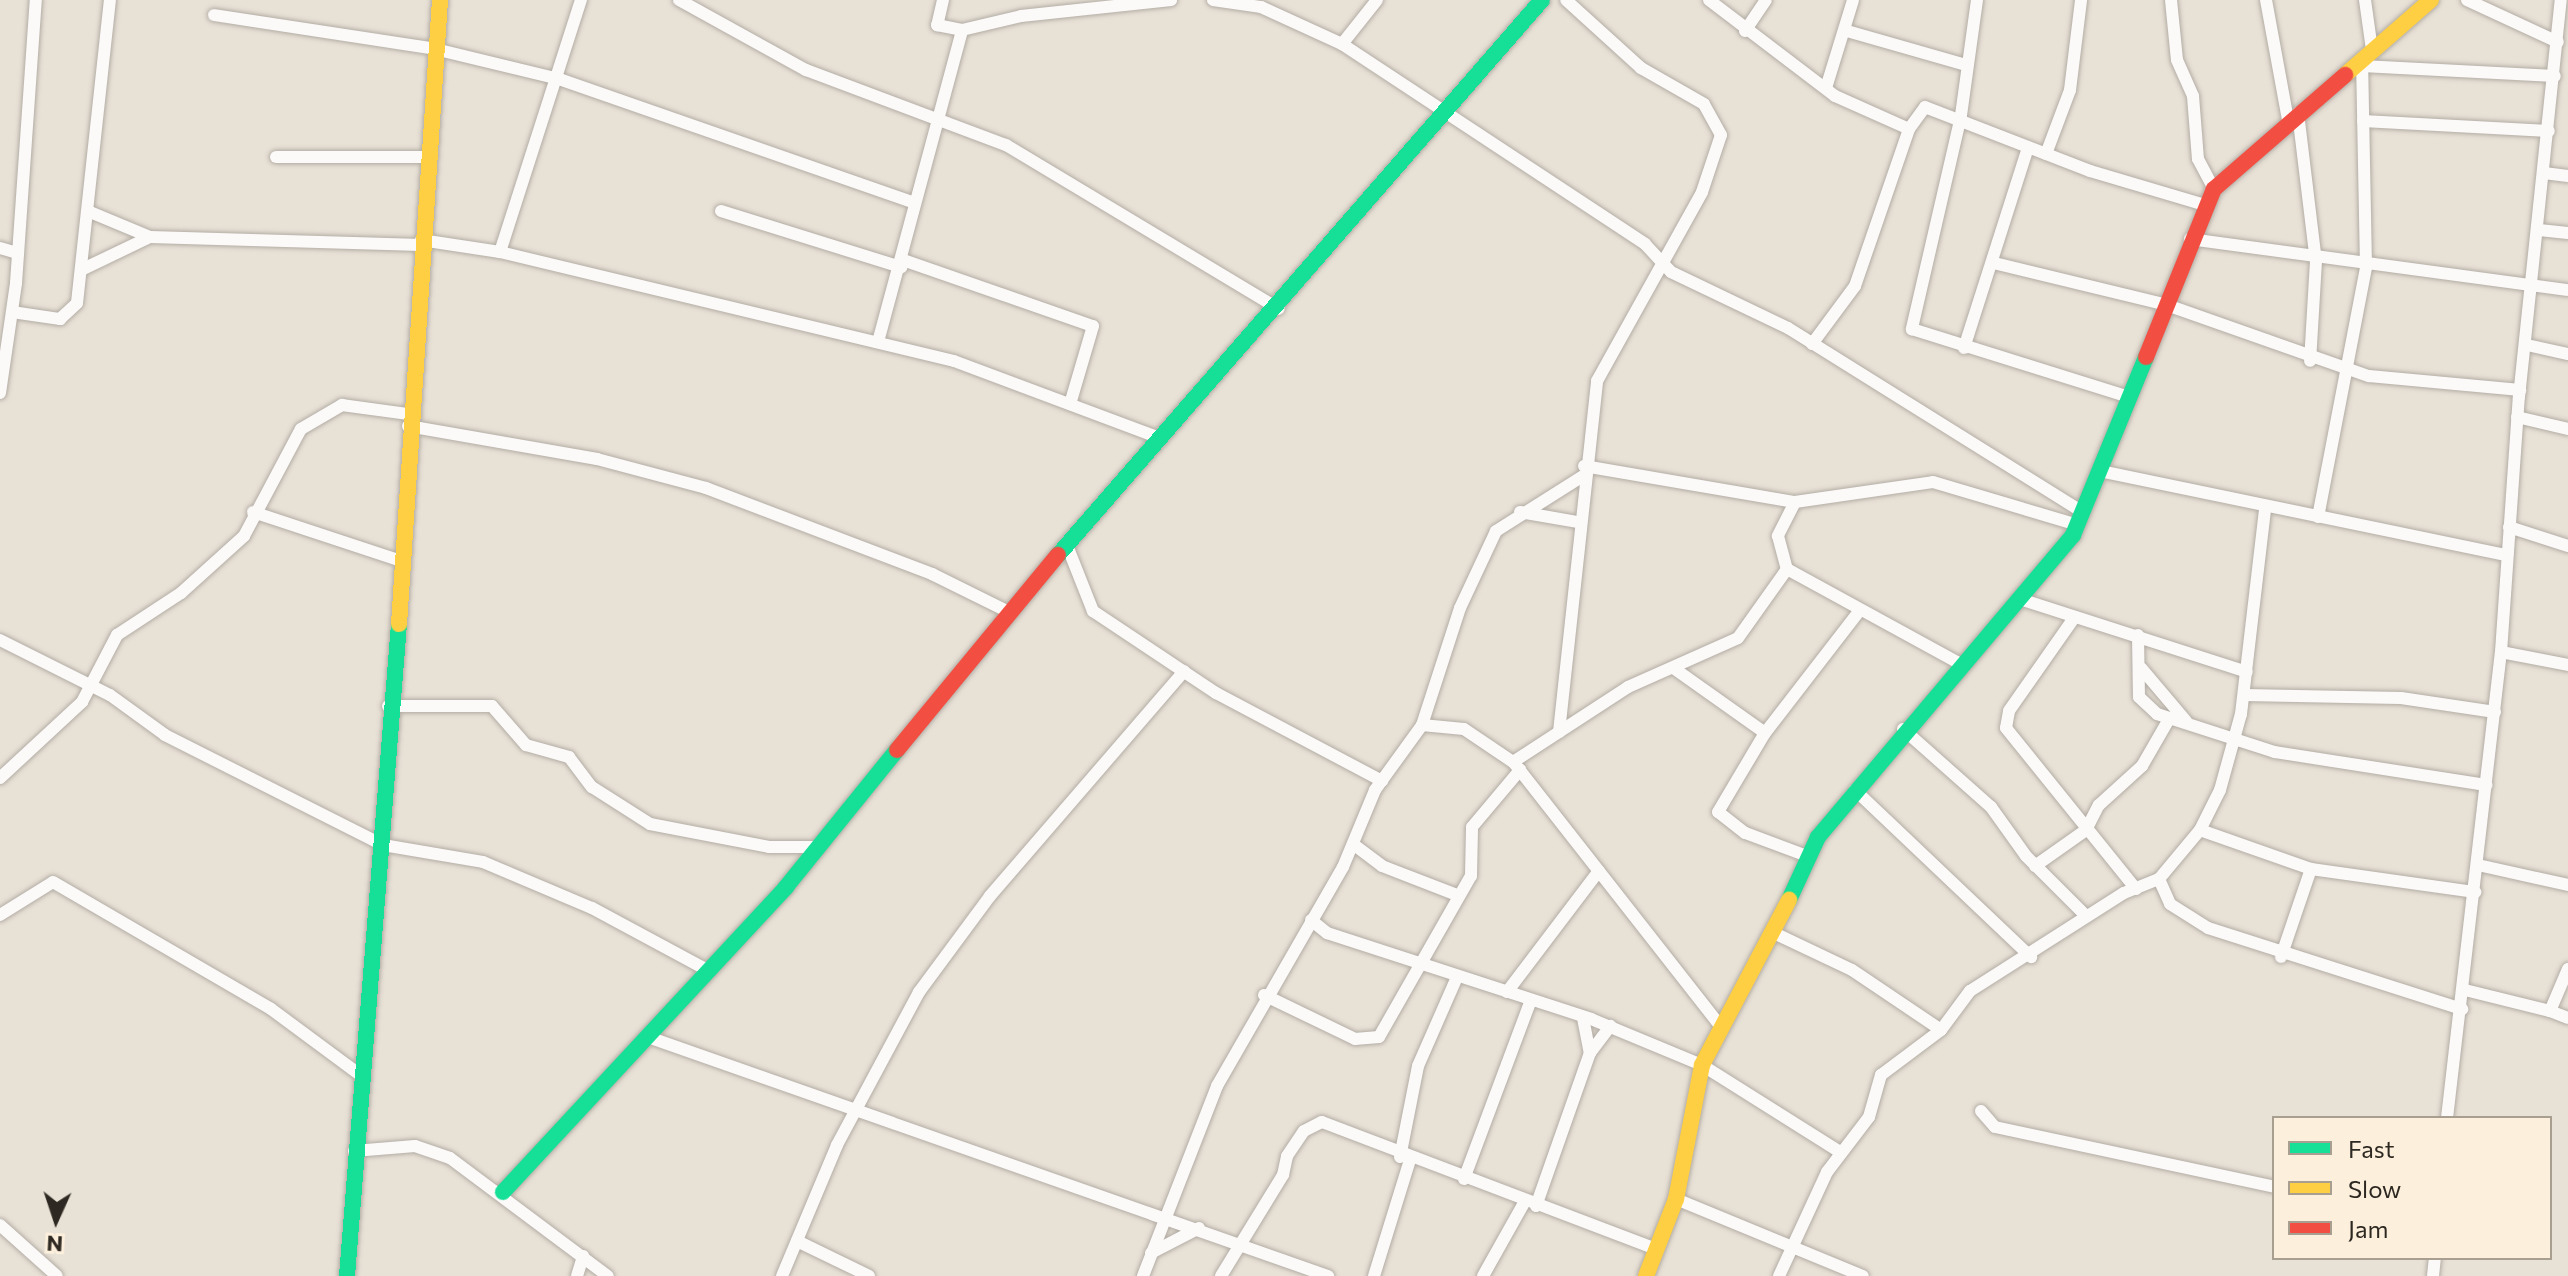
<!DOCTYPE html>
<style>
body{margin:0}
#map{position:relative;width:2568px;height:1276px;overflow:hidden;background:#e8e1d6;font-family:Commissioner,sans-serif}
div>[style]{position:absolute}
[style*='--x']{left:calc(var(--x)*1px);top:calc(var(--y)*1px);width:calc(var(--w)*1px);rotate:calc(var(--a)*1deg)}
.roads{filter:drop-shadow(0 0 2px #b3ada5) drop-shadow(0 0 2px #b3ada5)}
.street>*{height:12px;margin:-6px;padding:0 6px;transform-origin:6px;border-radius:6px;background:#fcfaf9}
.fast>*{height:16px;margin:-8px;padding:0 8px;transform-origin:8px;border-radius:8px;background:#16e098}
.slow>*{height:16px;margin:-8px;padding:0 8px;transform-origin:8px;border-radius:8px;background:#ffcf43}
.jam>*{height:16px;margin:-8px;padding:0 8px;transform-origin:8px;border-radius:8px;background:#f24e42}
span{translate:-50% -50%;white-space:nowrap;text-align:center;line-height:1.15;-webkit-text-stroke:8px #fcefdc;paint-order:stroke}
.legend{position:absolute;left:2272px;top:1116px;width:280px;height:144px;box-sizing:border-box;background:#fcefdc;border:2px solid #a99f91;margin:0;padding:10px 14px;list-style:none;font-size:24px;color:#2d2821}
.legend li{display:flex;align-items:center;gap:16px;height:40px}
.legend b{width:40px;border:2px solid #a99f91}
.north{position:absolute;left:16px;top:1180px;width:80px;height:80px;-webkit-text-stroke:6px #fcefdc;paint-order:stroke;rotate:183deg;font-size:22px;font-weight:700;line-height:32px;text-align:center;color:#2d2821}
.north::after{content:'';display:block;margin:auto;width:28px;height:36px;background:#2d2821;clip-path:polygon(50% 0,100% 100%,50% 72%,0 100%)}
</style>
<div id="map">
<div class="roads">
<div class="street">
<div style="--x:679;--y:0;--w:145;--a:28.9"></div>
<div style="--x:806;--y:70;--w:214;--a:20.6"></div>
<div style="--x:1006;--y:145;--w:318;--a:31"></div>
<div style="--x:943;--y:0;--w:26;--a:103"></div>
<div style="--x:937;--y:25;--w:25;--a:11"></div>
<div style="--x:962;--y:30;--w:61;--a:-13.3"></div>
<div style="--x:1021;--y:16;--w:151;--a:-6.1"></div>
<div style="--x:1213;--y:0;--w:49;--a:8.3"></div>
<div style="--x:1261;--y:7;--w:89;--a:24.6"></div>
<div style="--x:1342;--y:44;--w:363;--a:33.4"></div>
<div style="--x:1645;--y:244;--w:38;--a:47"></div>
<div style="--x:1671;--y:272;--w:130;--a:25.6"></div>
<div style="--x:1788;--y:328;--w:349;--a:32"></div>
<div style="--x:1709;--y:0;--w:158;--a:37.3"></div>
<div style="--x:1835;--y:96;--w:81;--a:24"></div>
<div style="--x:1977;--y:0;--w:117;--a:97.9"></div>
<div style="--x:1961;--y:116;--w:219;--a:103"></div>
<div style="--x:1912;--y:329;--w:224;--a:17.4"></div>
<div style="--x:2171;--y:0;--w:60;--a:84.3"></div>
<div style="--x:2177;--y:60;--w:39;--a:66"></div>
<div style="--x:2193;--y:96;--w:63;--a:85.5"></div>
<div style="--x:2198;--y:159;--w:34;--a:62"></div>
<div style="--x:2266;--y:0;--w:122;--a:79.6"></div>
<div style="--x:2365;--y:0;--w:50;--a:82"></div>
<div style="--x:2467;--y:0;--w:100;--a:24.8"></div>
<div style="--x:214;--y:15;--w:224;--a:8.7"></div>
<div style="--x:435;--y:49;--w:128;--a:13.6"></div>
<div style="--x:559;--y:79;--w:375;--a:19.2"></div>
<div style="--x:1745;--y:31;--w:37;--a:-56"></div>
<div style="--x:1847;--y:31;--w:121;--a:15.9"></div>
<div style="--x:1342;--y:44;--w:56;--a:-51.5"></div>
<div style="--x:2362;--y:66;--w:193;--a:3"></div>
<div style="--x:1826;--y:88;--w:92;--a:-72.9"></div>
<div style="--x:2298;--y:113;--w:149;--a:83.1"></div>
<div style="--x:2316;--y:261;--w:100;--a:93.4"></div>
<div style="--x:2363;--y:121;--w:186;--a:3.1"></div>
<div style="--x:2046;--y:154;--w:68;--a:-69.4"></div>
<div style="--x:2070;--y:90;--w:91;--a:-83"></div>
<div style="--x:276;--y:157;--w:151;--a:0"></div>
<div style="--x:2544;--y:173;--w:24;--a:7"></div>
<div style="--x:721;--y:211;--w:189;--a:17.3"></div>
<div style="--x:90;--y:212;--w:65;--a:22.6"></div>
<div style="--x:150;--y:237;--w:271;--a:1.7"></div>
<div style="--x:2539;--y:230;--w:29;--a:6"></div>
<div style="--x:2190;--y:239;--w:381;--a:7.7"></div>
<div style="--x:421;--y:240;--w:80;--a:8.6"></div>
<div style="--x:500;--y:252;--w:467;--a:13.5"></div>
<div style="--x:954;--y:361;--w:220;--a:20.5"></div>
<div style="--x:0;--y:248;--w:19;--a:16"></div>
<div style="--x:500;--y:252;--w:265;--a:-72.2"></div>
<div style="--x:903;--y:260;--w:201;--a:19.2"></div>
<div style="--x:1093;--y:326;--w:81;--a:106.4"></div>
<div style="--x:1994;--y:263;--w:175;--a:13.6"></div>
<div style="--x:2164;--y:304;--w:217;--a:19.4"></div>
<div style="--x:2369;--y:376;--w:152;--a:5.3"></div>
<div style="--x:81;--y:270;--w:76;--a:-25.6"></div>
<div style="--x:12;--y:312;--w:49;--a:8.3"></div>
<div style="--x:60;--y:319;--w:23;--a:-43"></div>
<div style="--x:77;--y:303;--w:305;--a:-83.8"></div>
<div style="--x:878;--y:342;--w:323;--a:-74.9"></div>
<div style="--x:1812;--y:344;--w:72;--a:-53.4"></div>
<div style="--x:1855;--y:286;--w:166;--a:-71"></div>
<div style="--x:1909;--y:129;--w:27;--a:-54"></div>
<div style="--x:1925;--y:107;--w:177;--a:21.2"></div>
<div style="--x:2090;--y:171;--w:120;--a:16.5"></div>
<div style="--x:2527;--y:345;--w:42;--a:12.4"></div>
<div style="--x:1964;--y:348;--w:210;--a:-72.3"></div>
<div style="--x:0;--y:393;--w:111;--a:-81.7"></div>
<div style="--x:16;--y:283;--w:284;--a:-86"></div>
<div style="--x:2517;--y:417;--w:52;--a:13.2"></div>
<div style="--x:408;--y:426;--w:192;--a:9.9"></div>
<div style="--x:597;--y:459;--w:113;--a:14.9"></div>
<div style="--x:706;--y:488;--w:242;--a:20.8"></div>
<div style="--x:932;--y:574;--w:86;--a:26.3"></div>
<div style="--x:1584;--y:466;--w:214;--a:9.7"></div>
<div style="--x:1795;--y:502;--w:139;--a:-8.2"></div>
<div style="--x:1933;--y:482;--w:151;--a:16.5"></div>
<div style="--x:2100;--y:471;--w:416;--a:11.7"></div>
<div style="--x:1795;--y:502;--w:38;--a:117"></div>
<div style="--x:1778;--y:536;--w:34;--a:75"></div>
<div style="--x:1787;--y:569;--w:200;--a:28.7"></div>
<div style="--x:253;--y:512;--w:153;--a:18.3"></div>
<div style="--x:1520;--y:512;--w:59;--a:9.8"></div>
<div style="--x:2318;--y:517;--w:255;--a:-79.1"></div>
<div style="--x:2366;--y:267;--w:208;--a:-91.1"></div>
<div style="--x:2509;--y:527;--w:62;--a:17.9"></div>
<div style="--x:1068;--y:548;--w:68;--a:68.4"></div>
<div style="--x:1093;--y:611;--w:148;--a:33.7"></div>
<div style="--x:1216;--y:693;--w:188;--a:27.9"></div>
<div style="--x:2023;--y:600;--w:235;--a:17.8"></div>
<div style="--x:2074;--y:618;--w:113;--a:125"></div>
<div style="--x:2009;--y:711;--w:17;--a:100"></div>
<div style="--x:2006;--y:728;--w:207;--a:51.1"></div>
<div style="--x:2138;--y:635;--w:62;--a:89.1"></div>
<div style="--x:2139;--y:697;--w:25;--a:43"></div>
<div style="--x:2157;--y:714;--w:124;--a:17.9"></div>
<div style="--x:2275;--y:752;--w:214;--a:8.9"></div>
<div style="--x:0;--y:640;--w:123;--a:26.6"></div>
<div style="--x:110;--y:695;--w:68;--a:36"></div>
<div style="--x:165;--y:735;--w:244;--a:26.8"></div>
<div style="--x:383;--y:845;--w:101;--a:9.6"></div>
<div style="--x:483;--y:862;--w:118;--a:22.9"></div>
<div style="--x:592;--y:908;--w:133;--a:28.3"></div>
<div style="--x:2501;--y:652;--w:68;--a:11"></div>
<div style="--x:2141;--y:668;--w:70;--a:49.7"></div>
<div style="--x:1675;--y:669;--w:110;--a:35.4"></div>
<div style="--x:2244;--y:695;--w:157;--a:1.1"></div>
<div style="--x:2401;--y:698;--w:95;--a:8.5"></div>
<div style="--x:388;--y:706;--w:104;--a:0"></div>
<div style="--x:492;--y:706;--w:52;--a:48.9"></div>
<div style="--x:526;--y:745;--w:45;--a:15.6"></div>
<div style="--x:569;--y:757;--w:38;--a:53"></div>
<div style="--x:592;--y:787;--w:69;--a:32.5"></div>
<div style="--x:650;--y:824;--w:121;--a:10.9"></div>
<div style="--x:769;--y:847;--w:49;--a:0"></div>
<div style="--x:1422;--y:725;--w:42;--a:5.4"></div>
<div style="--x:1464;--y:729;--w:59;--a:34"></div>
<div style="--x:1903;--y:729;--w:118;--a:41.6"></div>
<div style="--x:1991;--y:807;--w:60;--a:54.5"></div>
<div style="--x:2026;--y:856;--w:85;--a:45"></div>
<div style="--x:1559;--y:732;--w:353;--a:-83.8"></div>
<div style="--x:1597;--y:381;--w:216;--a:-60.9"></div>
<div style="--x:1702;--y:192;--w:60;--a:-71.6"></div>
<div style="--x:1721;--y:135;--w:35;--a:-119"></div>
<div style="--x:1704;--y:104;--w:73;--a:-150.3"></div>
<div style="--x:1641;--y:68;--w:101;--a:-137.8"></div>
<div style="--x:0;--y:778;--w:112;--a:-42.8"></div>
<div style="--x:82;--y:702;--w:76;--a:-62.4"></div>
<div style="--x:117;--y:635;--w:77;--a:-33.3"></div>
<div style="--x:181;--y:593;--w:85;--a:-42.1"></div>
<div style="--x:244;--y:536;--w:121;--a:-62"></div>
<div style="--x:301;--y:429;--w:48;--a:-30.3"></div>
<div style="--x:342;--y:405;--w:67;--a:7.8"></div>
<div style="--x:1855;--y:790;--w:243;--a:43.5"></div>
<div style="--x:2200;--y:830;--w:118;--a:19.4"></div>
<div style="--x:2311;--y:869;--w:166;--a:8"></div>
<div style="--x:1353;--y:844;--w:36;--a:37"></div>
<div style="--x:1382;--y:866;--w:80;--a:21.1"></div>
<div style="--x:1807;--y:856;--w:66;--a:-159.6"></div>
<div style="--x:1745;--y:833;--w:34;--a:-142"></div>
<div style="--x:1718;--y:812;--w:92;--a:-59.3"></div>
<div style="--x:1765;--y:733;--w:155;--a:-52.3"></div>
<div style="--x:2478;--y:865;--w:92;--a:12.5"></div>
<div style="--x:2035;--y:866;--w:62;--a:-35.2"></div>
<div style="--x:2086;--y:830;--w:28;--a:-63"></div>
<div style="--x:2099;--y:805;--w:58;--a:-42.2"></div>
<div style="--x:2142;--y:766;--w:54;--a:-60.1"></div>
<div style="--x:2159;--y:879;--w:27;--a:66"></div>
<div style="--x:2170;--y:904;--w:45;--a:32.3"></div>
<div style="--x:2208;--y:928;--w:267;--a:17.7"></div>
<div style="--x:0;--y:915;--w:62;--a:-31.9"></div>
<div style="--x:53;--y:882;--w:252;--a:30.2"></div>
<div style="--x:271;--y:1009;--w:114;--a:36.5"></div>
<div style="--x:1311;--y:920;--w:21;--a:39"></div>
<div style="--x:1327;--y:933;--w:278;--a:18"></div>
<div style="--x:1591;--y:1019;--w:120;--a:22.5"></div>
<div style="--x:1702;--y:1065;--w:163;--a:32.2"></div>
<div style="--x:1774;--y:933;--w:86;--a:25.4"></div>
<div style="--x:1852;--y:970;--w:107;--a:34"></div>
<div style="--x:2281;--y:957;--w:93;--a:-71.2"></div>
<div style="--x:2465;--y:990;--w:88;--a:13.9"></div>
<div style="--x:2550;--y:1011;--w:46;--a:-66.8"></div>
<div style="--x:1507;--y:992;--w:152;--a:-52.8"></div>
<div style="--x:1264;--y:995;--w:101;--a:25.8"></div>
<div style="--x:1355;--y:1039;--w:24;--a:-5"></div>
<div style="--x:1379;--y:1037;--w:185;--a:-60.3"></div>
<div style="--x:1471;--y:876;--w:49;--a:-88.8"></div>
<div style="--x:1472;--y:827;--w:75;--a:-49.9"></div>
<div style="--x:2550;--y:1011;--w:19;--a:21"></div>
<div style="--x:1583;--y:1018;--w:36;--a:79"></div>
<div style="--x:1718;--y:1023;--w:332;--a:-128.1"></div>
<div style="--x:1513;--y:762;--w:137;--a:-33.1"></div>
<div style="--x:1628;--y:687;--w:120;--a:-24"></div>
<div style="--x:1738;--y:638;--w:85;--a:-54.6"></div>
<div style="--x:648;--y:1037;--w:721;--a:19.37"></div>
<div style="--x:1981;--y:1111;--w:21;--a:49"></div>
<div style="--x:1995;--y:1127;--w:285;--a:12.1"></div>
<div style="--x:2447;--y:1118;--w:469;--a:-83.4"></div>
<div style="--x:2501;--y:652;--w:256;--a:-86"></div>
<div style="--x:2519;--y:397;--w:399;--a:-84"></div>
<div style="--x:354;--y:1151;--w:61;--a:-4.7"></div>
<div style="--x:415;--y:1146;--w:37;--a:19"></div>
<div style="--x:450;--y:1158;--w:197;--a:36.8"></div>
<div style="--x:1400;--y:1157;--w:93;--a:-78.8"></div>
<div style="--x:1418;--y:1066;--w:97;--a:-66.3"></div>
<div style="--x:1464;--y:1179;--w:191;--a:-69.5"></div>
<div style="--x:1676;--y:1199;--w:202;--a:22.4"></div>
<div style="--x:1536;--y:1206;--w:162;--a:-70.6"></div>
<div style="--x:1590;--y:1053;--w:34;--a:-53"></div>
<div style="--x:0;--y:1225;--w:76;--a:41.8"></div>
<div style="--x:797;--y:1241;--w:80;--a:25.9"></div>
<div style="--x:1151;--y:1253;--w:54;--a:-27.5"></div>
<div style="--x:577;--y:1276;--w:21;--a:-73"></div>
<div style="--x:782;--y:1276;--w:142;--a:-67.2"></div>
<div style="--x:837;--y:1145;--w:174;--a:-61.8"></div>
<div style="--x:919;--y:992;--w:119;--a:-53.5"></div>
<div style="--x:990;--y:896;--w:297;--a:-49.2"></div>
<div style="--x:1143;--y:1276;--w:204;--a:-68.7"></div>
<div style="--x:1217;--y:1086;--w:253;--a:-60.1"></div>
<div style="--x:1343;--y:867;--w:83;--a:-67.4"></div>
<div style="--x:1375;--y:790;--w:80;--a:-54.1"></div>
<div style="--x:1422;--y:725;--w:123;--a:-72"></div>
<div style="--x:1460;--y:608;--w:85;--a:-64.9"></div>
<div style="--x:1496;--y:531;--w:103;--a:-32.3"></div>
<div style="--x:1221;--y:1276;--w:119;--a:-58.5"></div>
<div style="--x:1283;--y:1175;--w:19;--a:-78"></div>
<div style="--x:1287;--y:1156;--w:30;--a:-56"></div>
<div style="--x:1304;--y:1131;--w:20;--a:-27"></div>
<div style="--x:1322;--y:1122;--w:357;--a:20.8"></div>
<div style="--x:1374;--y:1276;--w:121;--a:-72.8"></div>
<div style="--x:1483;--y:1276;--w:84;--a:-60.7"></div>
<div style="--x:1779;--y:1276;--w:115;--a:-65.2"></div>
<div style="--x:1827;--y:1172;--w:69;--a:-52.6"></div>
<div style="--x:1869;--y:1117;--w:44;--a:-74.1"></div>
<div style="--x:1881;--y:1075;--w:75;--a:-36.9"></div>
<div style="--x:1941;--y:1030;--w:49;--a:-53.4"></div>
<div style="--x:1970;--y:991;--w:183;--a:-32.5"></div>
<div style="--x:2124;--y:893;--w:38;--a:-22"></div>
<div style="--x:2159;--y:879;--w:64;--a:-50.1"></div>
<div style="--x:2200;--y:830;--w:45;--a:-63.4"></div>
<div style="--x:2220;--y:790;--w:79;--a:-74.6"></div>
<div style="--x:2241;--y:714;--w:205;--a:-83.3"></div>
<div style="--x:2433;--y:1276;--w:18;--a:-84"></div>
</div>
<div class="fast">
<div style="--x:1058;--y:555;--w:736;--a:-48.91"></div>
<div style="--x:1789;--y:900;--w:69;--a:-65.3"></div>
<div style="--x:1818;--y:837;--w:395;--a:-49.8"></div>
<div style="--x:2073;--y:535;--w:192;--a:-67.7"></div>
<div style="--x:503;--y:1192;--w:416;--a:-47.1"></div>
<div style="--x:786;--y:887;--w:176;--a:-51"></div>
<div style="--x:347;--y:1276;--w:654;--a:-85.44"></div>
</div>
<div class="slow">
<div style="--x:2345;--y:75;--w:114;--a:-41.1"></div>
<div style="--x:399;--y:624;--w:625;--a:-86.24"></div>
<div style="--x:1646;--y:1276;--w:83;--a:-68.7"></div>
<div style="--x:1676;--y:1199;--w:136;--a:-79"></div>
<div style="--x:1702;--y:1065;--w:187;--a:-62.2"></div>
</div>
<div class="jam">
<div style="--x:2146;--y:357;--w:181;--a:-68"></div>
<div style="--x:2214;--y:189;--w:174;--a:-41"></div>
<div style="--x:897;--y:750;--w:253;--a:-50.5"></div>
</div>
</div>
<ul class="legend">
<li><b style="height:10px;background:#16e098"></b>Fast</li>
<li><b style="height:10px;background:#ffcf43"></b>Slow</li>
<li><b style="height:10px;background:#f24e42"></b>Jam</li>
</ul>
<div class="north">N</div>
</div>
